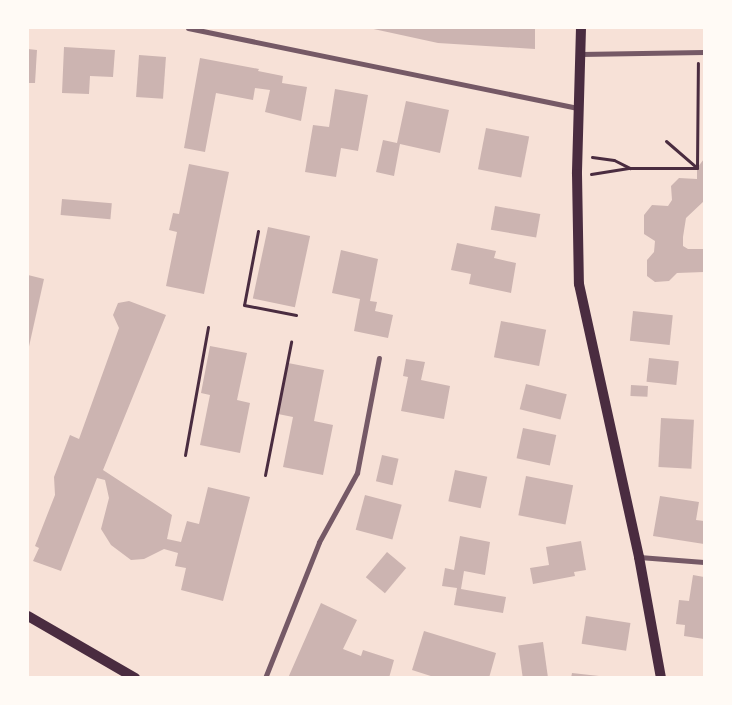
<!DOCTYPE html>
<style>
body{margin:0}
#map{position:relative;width:732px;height:705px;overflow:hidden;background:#f7e1d7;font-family:"Work Sans",sans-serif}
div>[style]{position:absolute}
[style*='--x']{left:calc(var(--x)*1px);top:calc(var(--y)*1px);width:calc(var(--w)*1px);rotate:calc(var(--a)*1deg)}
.building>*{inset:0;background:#ccb4b1;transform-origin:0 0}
.path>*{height:3px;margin:-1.5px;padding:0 1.5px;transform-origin:1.5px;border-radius:1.5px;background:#4a2c40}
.minor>*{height:5px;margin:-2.5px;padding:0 2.5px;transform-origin:2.5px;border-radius:2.5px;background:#755966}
.secondary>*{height:10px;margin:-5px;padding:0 5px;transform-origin:5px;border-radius:5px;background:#4a2c40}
span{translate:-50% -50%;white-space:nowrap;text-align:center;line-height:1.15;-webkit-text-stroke:4px #fffaf5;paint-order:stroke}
.frame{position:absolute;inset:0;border:29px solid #fffaf5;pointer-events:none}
</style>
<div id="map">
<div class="building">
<div style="clip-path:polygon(369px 28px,535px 28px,535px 49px,438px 43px)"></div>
<div style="clip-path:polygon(64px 47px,115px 50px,113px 77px,90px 76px,89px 94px,62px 93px)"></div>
<div style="clip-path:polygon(28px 49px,37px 50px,35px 83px,28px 83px)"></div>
<div style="left:139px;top:55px;width:27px;height:42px;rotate:4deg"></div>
<div style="clip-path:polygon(200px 58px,259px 69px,258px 71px,283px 76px,282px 83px,307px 87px,301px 121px,265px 112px,270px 90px,255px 88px,253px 100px,216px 93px,205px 152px,184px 148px)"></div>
<div style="clip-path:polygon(335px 89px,368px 95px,358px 151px,341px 148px,336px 177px,305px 172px,313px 125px,329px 127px)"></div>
<div style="clip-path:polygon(406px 101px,449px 110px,440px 153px,400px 144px,394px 176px,376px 172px,383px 140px,397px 143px)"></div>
<div style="left:486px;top:128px;width:44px;height:42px;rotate:11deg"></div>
<div style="clip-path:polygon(704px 159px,704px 201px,686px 218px,683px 237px,683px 246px,688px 249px,704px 249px,704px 272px,677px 273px,669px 281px,655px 282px,647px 276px,647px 260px,654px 252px,655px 241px,644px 234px,644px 215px,652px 205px,668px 206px,672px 200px,671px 186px,679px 178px,697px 179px,697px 168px)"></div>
<div style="clip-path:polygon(189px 164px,229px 172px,204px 294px,166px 286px,177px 232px,169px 230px,173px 213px,179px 214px)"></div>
<div style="left:62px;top:199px;width:50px;height:16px;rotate:5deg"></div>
<div style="left:495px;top:206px;width:46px;height:24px;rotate:10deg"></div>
<div style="left:268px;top:227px;width:43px;height:73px;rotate:12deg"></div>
<div style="clip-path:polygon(457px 243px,496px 251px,494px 258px,516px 263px,511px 293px,469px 284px,471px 274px,451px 270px)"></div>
<div style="clip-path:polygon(341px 250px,378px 259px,370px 301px,377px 302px,375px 311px,393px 315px,388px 338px,354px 331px,360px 299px,332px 293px)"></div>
<div style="clip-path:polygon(28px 275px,44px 279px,28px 351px)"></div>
<div style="clip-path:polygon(129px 301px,166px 315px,103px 470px,172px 515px,167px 539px,181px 542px,187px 521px,199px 524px,208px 487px,250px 497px,223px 601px,181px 590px,186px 568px,175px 566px,178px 553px,164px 549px,144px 559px,131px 560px,111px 545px,101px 529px,109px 498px,105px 480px,97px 478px,61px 571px,33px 561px,39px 548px,35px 546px,55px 495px,54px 477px,59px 464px,70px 435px,79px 439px,119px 328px,113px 315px,118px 303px)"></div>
<div style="left:633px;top:311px;width:40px;height:30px;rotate:6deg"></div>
<div style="left:501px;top:321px;width:46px;height:37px;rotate:11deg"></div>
<div style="clip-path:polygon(210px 346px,247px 353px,237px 400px,250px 403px,240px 453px,200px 445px,210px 395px,201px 393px)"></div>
<div style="left:649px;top:358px;width:30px;height:24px;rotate:6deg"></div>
<div style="clip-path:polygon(406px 359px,425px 362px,421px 380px,450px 386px,444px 419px,401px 411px,408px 377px,403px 376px)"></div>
<div style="clip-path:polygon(288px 363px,324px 370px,314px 421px,333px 425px,323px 475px,283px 467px,293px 417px,278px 414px)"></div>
<div style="left:526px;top:384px;width:42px;height:26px;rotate:14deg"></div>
<div style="left:631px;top:385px;width:17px;height:11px;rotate:3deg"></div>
<div style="left:661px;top:418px;width:33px;height:49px;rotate:3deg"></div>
<div style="left:523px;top:428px;width:34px;height:31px;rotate:12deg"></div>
<div style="left:382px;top:455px;width:17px;height:27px;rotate:13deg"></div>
<div style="left:455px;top:470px;width:33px;height:32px;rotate:12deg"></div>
<div style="left:526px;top:476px;width:48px;height:40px;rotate:11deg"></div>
<div style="left:365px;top:495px;width:38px;height:36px;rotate:15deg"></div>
<div style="clip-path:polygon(660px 496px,699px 502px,696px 520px,704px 521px,704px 544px,653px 536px)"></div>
<div style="clip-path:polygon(460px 536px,490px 542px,485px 575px,464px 571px,461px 589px,506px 597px,503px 613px,454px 605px,457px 588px,442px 586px,445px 568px,454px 570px)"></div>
<div style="clip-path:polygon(581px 541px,586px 570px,574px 572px,575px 576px,533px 584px,530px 568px,549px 565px,546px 547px)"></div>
<div style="left:387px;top:552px;width:25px;height:33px;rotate:40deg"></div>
<div style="clip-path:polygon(693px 575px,704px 577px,704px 639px,684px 636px,685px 625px,676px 624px,679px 600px,689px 601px)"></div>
<div style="clip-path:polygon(321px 603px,357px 620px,343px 649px,361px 656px,363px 650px,394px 660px,389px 678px,288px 678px)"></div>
<div style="left:586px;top:616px;width:45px;height:28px;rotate:9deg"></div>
<div style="clip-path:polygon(424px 631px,496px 653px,489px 678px,437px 678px,412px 670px)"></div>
<div style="left:543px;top:642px;width:36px;height:25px;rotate:82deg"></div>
<div style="clip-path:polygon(572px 673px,599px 676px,599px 678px,571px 678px)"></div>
</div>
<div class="path">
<div style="--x:666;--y:141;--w:40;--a:41"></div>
<div style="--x:592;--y:157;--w:22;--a:8"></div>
<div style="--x:614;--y:160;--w:18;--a:27"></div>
<div style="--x:630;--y:168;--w:67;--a:0"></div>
<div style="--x:697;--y:168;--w:105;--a:-89.5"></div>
<div style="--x:591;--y:174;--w:38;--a:-9"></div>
<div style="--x:258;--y:231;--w:75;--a:100.7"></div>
<div style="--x:244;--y:305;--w:53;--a:10.9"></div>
<div style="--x:185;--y:455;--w:130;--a:-79.8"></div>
<div style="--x:265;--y:475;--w:136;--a:-78.9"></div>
</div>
<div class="minor">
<div style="--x:188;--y:28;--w:399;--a:11.6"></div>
<div style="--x:580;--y:54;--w:124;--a:-0.9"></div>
<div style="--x:639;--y:557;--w:65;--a:4.4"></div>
<div style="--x:265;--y:678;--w:146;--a:-68.3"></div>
<div style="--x:319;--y:542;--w:79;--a:-61.2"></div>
<div style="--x:357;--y:473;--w:117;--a:-79.2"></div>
</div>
<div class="secondary">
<div style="--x:581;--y:28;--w:146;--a:91.6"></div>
<div style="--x:577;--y:174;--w:110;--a:89"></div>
<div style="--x:579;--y:284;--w:280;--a:77.6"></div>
<div style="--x:639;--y:557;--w:123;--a:79.7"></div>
<div style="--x:28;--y:616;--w:124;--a:30.1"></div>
</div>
<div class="frame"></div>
</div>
